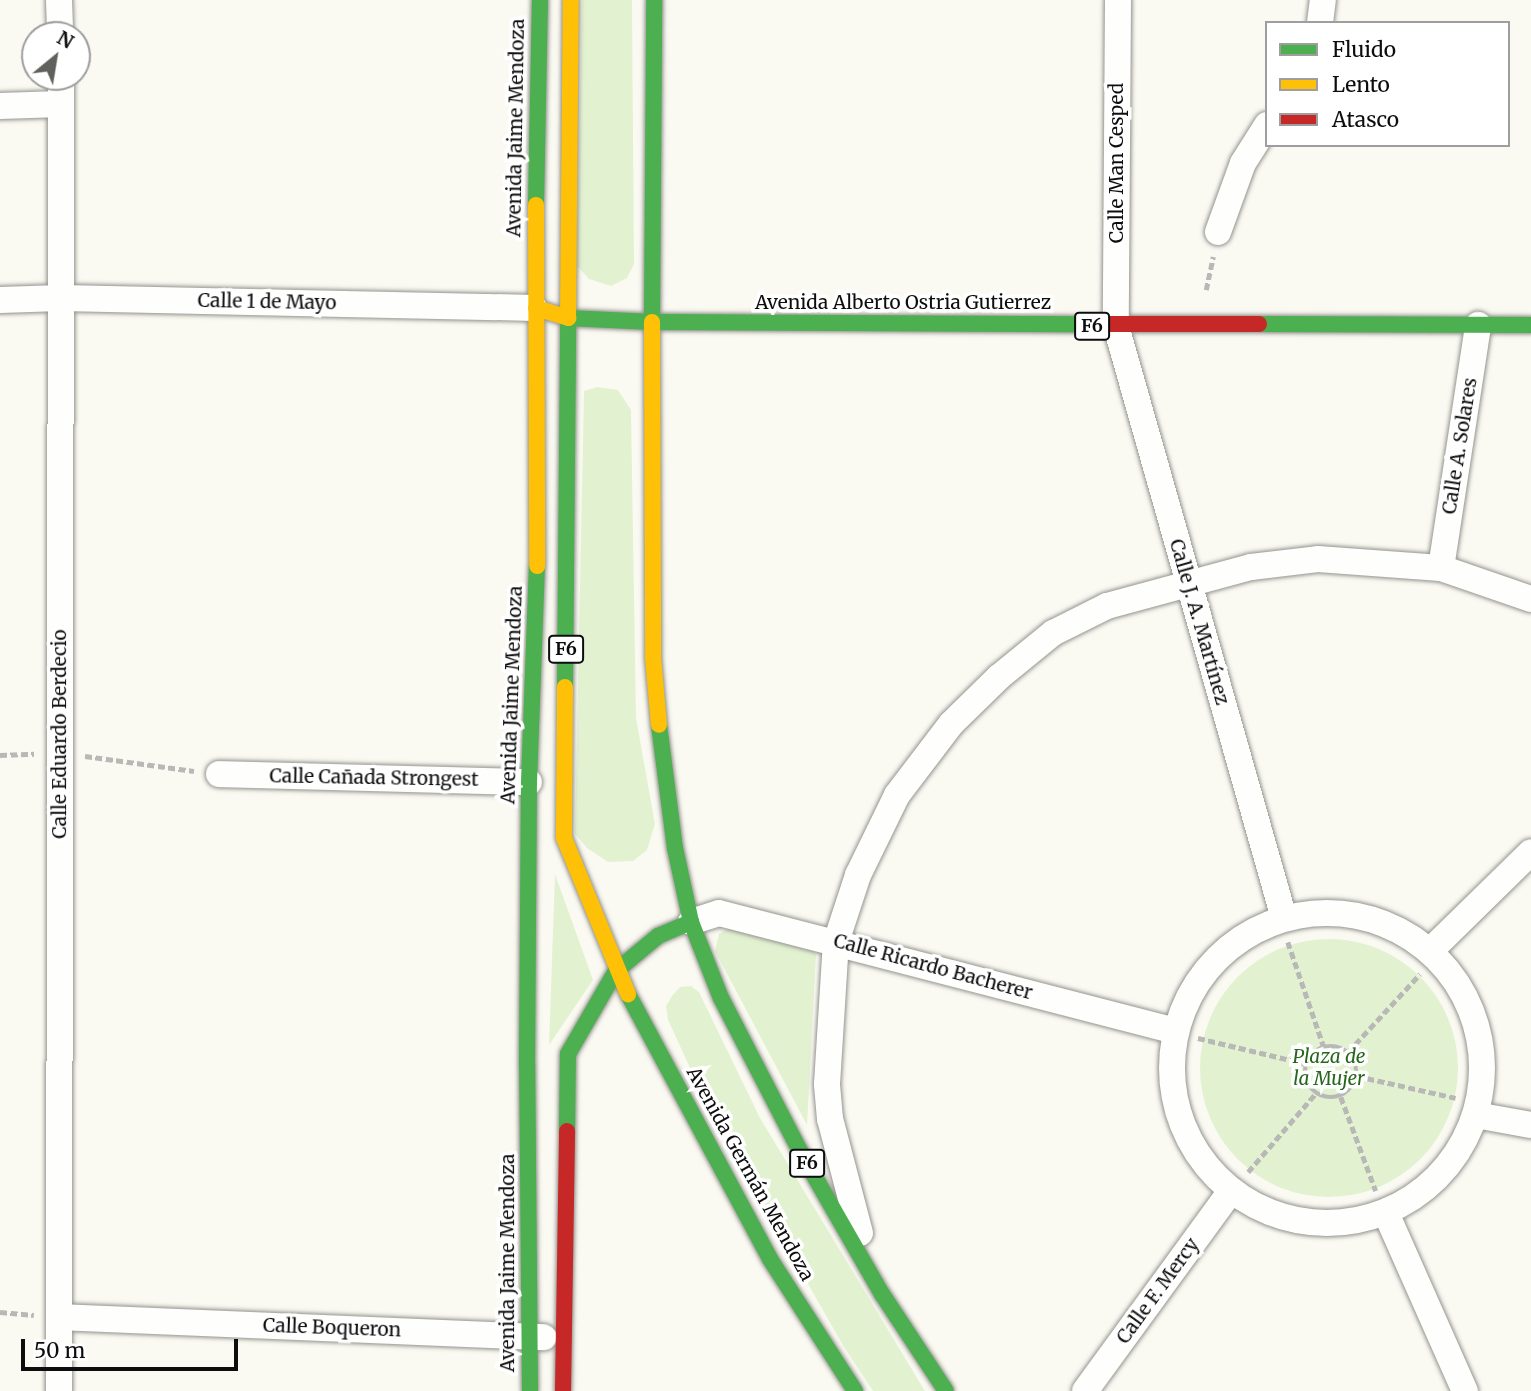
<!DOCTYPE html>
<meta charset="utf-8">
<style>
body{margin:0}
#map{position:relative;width:1531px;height:1391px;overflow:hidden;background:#fbfaf2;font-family:Merriweather,serif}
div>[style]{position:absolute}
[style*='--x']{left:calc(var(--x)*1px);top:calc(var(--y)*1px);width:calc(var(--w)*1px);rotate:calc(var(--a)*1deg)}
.green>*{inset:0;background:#e2f2d1}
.round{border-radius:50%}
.path>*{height:4.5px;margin-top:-2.25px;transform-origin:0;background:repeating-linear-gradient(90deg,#b8b8b6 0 7px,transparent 0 10.5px)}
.path>.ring{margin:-2.25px;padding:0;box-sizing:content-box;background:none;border:4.5px solid #b8b8b6;border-radius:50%}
.roads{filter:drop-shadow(0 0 2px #949490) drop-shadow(0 0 2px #949490)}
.street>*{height:26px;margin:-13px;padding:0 13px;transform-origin:13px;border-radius:13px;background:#fefefd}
.street>.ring{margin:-13px;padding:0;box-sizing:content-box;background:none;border:26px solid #fefefd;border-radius:50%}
.fast>*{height:16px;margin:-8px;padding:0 8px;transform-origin:8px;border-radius:8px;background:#4caf50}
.slow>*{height:16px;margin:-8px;padding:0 8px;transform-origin:8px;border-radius:8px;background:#ffc107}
.jam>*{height:16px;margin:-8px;padding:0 8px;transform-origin:8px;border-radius:8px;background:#c62828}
span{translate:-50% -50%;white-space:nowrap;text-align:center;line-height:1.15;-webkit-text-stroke:7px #fff;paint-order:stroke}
.shield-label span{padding:2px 5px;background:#fff;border:2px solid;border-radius:5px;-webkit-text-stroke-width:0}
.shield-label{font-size:18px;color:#0d0d0d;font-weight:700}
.street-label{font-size:19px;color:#0d0d0d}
.park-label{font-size:19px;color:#25671b;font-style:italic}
.legend{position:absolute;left:1265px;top:21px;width:245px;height:126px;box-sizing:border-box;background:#fff;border:2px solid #9e9e9e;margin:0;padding:9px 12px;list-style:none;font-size:21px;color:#0d0d0d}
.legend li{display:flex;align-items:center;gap:14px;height:35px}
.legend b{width:35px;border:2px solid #9e9e9e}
.north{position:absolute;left:21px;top:21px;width:70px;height:70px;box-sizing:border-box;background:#fff;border:2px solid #9e9e9e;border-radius:50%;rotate:30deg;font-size:19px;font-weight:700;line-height:28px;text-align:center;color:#0d0d0d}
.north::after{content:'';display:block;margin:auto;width:24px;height:32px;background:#60605d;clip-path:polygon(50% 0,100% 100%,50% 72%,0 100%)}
.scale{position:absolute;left:21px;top:1339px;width:217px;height:32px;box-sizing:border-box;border:4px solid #0d0d0d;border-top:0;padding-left:9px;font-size:21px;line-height:24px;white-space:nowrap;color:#0d0d0d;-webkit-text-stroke:5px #fff;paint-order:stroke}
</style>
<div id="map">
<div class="green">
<div style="clip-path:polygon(582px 0,632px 0,634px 264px,627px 278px,611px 286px,589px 279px,577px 266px)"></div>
<div style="clip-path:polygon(597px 387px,618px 390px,631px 410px,636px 718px,655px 824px,647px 850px,633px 861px,608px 862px,587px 848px,575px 834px,584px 391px)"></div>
<div style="clip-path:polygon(555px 874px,593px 980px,549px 1045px)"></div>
<div style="clip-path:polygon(734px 925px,799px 941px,816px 954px,807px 1125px,715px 951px,719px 934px)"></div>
<div class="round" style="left:1200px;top:939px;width:258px;height:258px"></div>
<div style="clip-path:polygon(691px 986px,699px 992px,760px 1118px,925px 1391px,873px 1391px,844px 1347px,713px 1118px,668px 1020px,666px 1006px,672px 996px,680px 987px)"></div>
</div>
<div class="path">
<div style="--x:1206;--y:290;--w:34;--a:-78"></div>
<div style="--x:0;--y:755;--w:34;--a:-2"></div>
<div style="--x:85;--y:756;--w:110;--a:7.8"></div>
<div style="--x:1288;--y:942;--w:111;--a:71.1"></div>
<div style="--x:1198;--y:1038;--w:112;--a:13.4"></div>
<div class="ring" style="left:1305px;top:1046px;width:47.5px;height:47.5px"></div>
<div style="--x:1348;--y:1052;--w:106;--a:-47.3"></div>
<div style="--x:1357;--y:1076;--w:101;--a:12.5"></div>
<div style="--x:1341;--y:1097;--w:100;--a:69.6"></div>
<div style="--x:1248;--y:1172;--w:104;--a:-49.3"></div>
<div style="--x:0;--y:1312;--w:34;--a:5"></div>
</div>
<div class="roads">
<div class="street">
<div style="--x:59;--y:0;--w:35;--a:88"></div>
<div style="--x:1118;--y:0;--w:326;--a:90.4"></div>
<div style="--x:1116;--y:326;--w:615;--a:74.16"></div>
<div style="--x:1320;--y:23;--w:23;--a:-83"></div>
<div style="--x:0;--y:106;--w:61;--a:-1.9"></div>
<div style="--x:1218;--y:232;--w:73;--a:-70.1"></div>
<div style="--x:1243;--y:163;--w:45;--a:-57.7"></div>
<div style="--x:0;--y:300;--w:61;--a:-1.9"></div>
<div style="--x:61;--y:298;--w:473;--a:1.2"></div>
<div style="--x:1441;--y:568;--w:246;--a:-81.3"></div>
<div style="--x:219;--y:774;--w:310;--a:1.5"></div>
<div class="ring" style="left:1172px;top:913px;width:284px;height:284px"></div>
<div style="--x:691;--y:922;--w:29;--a:-18"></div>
<div style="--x:719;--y:913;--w:471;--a:14.5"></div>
<div style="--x:1430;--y:951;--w:141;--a:-44.4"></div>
<div style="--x:1476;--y:1115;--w:56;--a:10.3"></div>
<div style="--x:1386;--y:1213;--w:195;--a:66.1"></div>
<div style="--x:860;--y:1233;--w:118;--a:-104.7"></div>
<div style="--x:830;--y:1119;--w:35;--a:-95"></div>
<div style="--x:827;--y:1084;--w:142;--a:-86.4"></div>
<div style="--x:836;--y:942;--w:71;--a:-71.8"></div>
<div style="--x:858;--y:875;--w:89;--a:-64"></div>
<div style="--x:897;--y:795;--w:89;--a:-52.7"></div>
<div style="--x:951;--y:724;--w:67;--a:-44.4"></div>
<div style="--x:999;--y:677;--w:70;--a:-39.2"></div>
<div style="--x:1053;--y:633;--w:60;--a:-26.6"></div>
<div style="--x:1107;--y:606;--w:149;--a:-15.2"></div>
<div style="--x:1251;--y:567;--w:67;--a:-6.8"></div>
<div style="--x:1318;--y:559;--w:123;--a:4.2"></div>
<div style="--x:1441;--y:568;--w:95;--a:19"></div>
<div style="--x:59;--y:1317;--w:485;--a:2.4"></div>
<div style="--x:59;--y:1391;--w:1314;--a:-89.91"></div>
<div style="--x:1085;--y:1391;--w:248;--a:-53.9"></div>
</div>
<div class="fast">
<div style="--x:536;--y:205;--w:205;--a:-88.9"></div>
<div style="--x:652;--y:322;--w:322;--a:-89.6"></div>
<div style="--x:1259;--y:324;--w:272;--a:0.2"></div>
<div style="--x:565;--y:687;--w:369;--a:-89.5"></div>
<div style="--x:568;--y:318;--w:84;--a:2.7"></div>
<div style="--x:652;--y:322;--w:443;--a:0.3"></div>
<div style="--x:659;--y:725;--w:124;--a:82.6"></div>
<div style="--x:675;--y:848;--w:76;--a:77.8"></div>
<div style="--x:691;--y:922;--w:82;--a:68.5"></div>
<div style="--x:721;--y:998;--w:172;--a:62.7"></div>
<div style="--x:800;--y:1151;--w:165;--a:60.2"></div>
<div style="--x:882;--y:1294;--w:116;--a:56.6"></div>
<div style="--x:628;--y:994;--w:301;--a:61.8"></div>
<div style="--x:770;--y:1259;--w:157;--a:57.2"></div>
<div style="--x:567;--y:1131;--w:77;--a:-89.3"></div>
<div style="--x:568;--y:1054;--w:96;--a:-60"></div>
<div style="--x:616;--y:971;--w:55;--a:-39.8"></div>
<div style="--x:658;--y:936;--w:36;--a:-23"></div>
<div style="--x:530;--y:1391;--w:328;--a:-90.5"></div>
<div style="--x:527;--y:1063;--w:281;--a:-89.6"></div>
<div style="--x:529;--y:782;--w:216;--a:-87.9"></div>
</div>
<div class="slow">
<div style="--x:536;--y:205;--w:361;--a:89.8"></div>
<div style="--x:536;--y:308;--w:34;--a:17"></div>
<div style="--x:568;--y:318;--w:318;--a:-89.5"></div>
<div style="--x:652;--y:322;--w:335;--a:89.8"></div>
<div style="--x:653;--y:657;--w:68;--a:85"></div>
<div style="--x:565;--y:687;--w:151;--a:90.4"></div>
<div style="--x:564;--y:838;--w:169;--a:67.7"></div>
</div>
<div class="jam">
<div style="--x:1095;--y:324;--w:164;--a:0"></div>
<div style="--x:563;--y:1391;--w:260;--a:-89.1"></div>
</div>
</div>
<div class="shield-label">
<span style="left:1092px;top:326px">F6</span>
<span style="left:566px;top:649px">F6</span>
<span style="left:807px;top:1163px">F6</span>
</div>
<div class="street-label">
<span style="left:516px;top:128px;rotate:-89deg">Avenida Jaime Mendoza</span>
<span style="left:1117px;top:163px;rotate:-90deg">Calle Man Cesped</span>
<span style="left:267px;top:302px;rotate:1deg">Calle 1 de Mayo</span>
<span style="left:903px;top:303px">Avenida Alberto Ostria Gutierrez</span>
<span style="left:1460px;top:446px;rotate:-81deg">Calle A. Solares</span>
<span style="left:1199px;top:622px;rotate:74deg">Calle J. A. Martínez</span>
<span style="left:512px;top:695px;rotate:-88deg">Avenida Jaime Mendoza</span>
<span style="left:60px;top:734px;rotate:-90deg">Calle Eduardo Berdecio</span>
<span style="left:374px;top:778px;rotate:1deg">Calle Cañada Strongest</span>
<span style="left:933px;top:967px;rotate:15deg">Calle Ricardo Bacherer</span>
<span style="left:750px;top:1174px;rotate:61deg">Avenida Germán Mendoza</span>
<span style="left:508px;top:1263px;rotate:-90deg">Avenida Jaime Mendoza</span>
<span style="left:1158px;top:1291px;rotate:-54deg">Calle F. Mercy</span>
<span style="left:332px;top:1328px;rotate:2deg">Calle Boqueron</span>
</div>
<div class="park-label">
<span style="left:1329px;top:1068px">Plaza de<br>la Mujer</span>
</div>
<ul class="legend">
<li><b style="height:9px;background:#4caf50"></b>Fluido</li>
<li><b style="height:9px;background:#ffc107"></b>Lento</li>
<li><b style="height:9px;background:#c62828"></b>Atasco</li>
</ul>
<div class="north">N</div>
<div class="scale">50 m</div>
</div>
